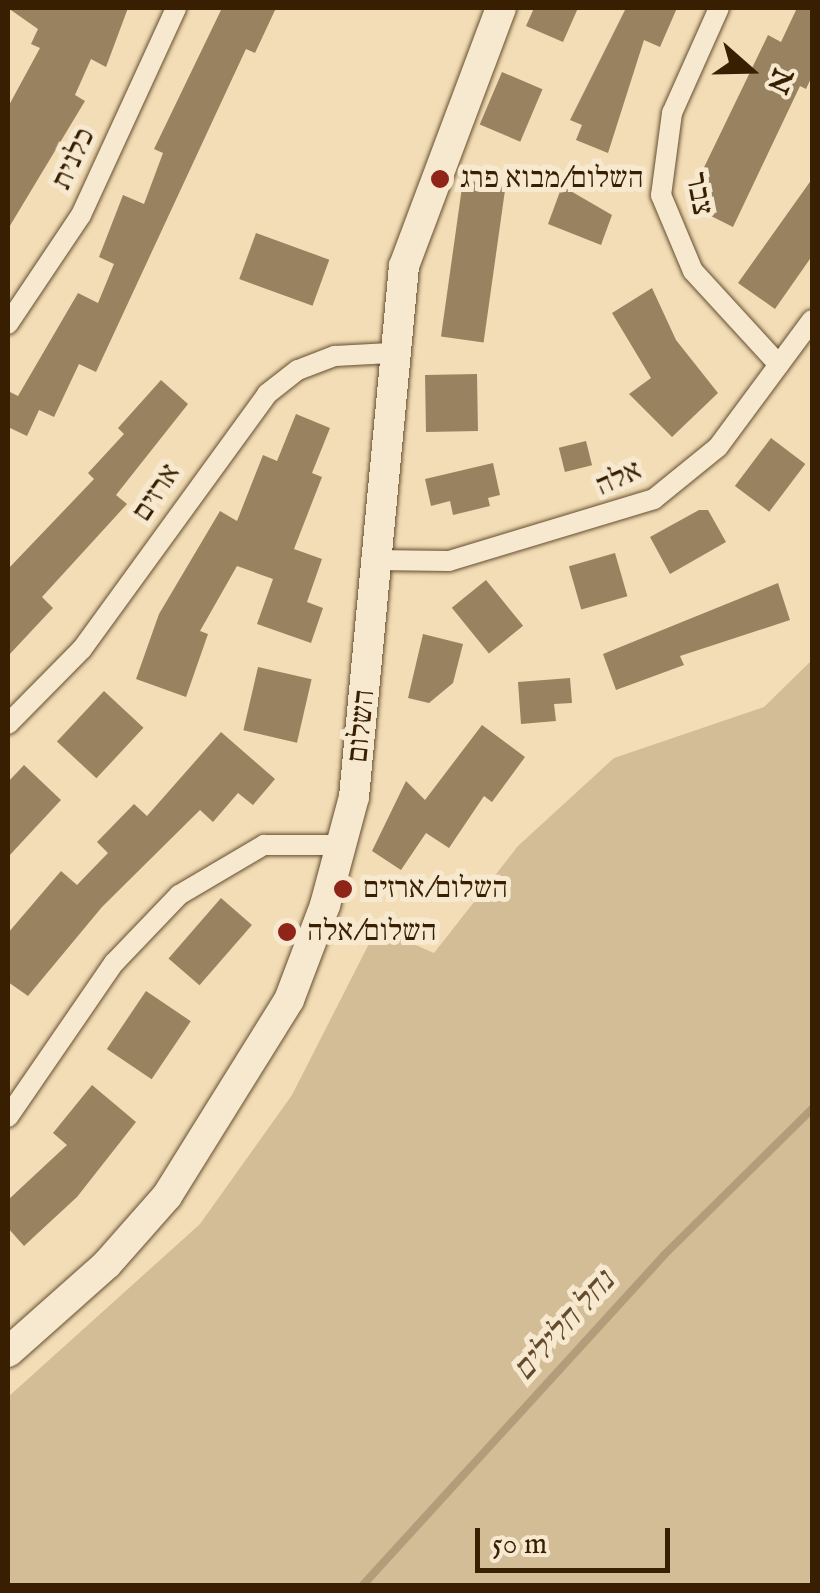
<!DOCTYPE html>
<meta charset="utf-8">
<style>
body{margin:0}
#map{position:relative;width:820px;height:1593px;overflow:hidden;background:#f2ddb6;font-family:"IM FELL English","Frank Ruhl Libre",serif}
div>[style]{position:absolute}
[style*='--x']{left:calc(var(--x)*1px);top:calc(var(--y)*1px);width:calc(var(--w)*1px);rotate:calc(var(--a)*1deg)}
.green>*{inset:0;background:#d2bd97}
.stream>*{height:8px;margin:-4px;padding:0 4px;transform-origin:4px;border-radius:4px;background:#b39c79}
.building>*{inset:0;background:#998260;transform-origin:0 0}
.roads{filter:drop-shadow(0 0 2px #664e2f) drop-shadow(0 0 2px #664e2f)}
.street>*{height:20px;margin:-10px;padding:0 10px;transform-origin:10px;border-radius:10px;background:#f7e9d0}
.secondary>*{height:30px;margin:-15px;padding:0 15px;transform-origin:15px;border-radius:15px;background:#f7e9d0}
.dots>*{width:28px;height:28px;translate:-50% -50%;box-sizing:border-box;border:5px solid #f7e9d0;border-radius:50%}
span{translate:-50% -50%;white-space:nowrap;text-align:center;line-height:1.15;-webkit-text-stroke:10px #f7e9d0;paint-order:stroke}
.street-label{font-size:30px;color:#381f02}
.poi-label{font-size:30px;color:#381f02}
.left{translate:0 -50%;text-align:left}
.water-label{font-size:32px;color:#634b2c;font-style:italic}
.frame{position:absolute;inset:0;border:10px solid #381f02;pointer-events:none}
.north{position:absolute;left:700px;top:20px;width:100px;height:100px;-webkit-text-stroke:8px #f7e9d0;paint-order:stroke;rotate:110deg;font-size:28px;font-weight:700;line-height:40px;text-align:center;color:#381f02}
.north::after{content:'';display:block;margin:auto;width:35px;height:45px;background:#381f02;clip-path:polygon(50% 0,100% 100%,50% 72%,0 100%)}
.scale{position:absolute;left:475px;top:1528px;width:195px;height:45px;box-sizing:border-box;border:5px solid #381f02;border-top:0;padding-left:12px;font-size:30px;line-height:35px;white-space:nowrap;color:#381f02;-webkit-text-stroke:8px #f7e9d0;paint-order:stroke}
</style>
<div id="map">
<div class="green">
<div style="clip-path:polygon(812px 660px,812px 1585px,8px 1585px,8px 1397px,200px 1224px,292px 1095px,377px 928px,434px 953px,518px 846px,614px 758px,764px 707px)"></div>
</div>
<div class="stream">
<div style="--x:362;--y:1586;--w:448;--a:-47.6"></div>
<div style="--x:664;--y:1255;--w:208;--a:-44.6"></div>
</div>
<div class="building">
<div style="clip-path:polygon(8px 8px,128px 8px,106px 67px,91px 59px,75px 95px,85px 101px,8px 229px,8px 107px,40px 48px,31px 44px,38px 29px)"></div>
<div style="clip-path:polygon(222px 8px,276px 8px,255px 53px,246px 49px,96px 372px,79px 364px,54px 417px,39px 410px,27px 436px,8px 427px,8px 391px,18px 396px,78px 293px,98px 303px,114px 264px,99px 257px,123px 195px,144px 204px,163px 153px,154px 149px)"></div>
<div style="clip-path:polygon(534px 8px,578px 8px,563px 42px,526px 26px)"></div>
<div style="clip-path:polygon(626px 8px,677px 8px,660px 47px,644px 40px,608px 153px,576px 140px,582px 125px,570px 120px)"></div>
<div style="clip-path:polygon(797px 8px,812px 8px,812px 76px,806px 89px,800px 86px,733px 227px,703px 212px,711px 194px,695px 186px,768px 35px,781px 42px)"></div>
<div style="left:502px;top:72px;width:44px;height:57px;rotate:23deg"></div>
<div style="clip-path:polygon(812px 179px,812px 256px,775px 309px,738px 283px)"></div>
<div style="left:463px;top:180px;width:43px;height:158px;rotate:8deg"></div>
<div style="clip-path:polygon(562px 186px,612px 215px,601px 245px,548px 224px)"></div>
<div style="left:256px;top:233px;width:78px;height:49px;rotate:20deg"></div>
<div style="clip-path:polygon(652px 288px,676px 340px,718px 393px,672px 437px,629px 394px,651px 378px,612px 313px)"></div>
<div style="left:477px;top:374px;width:57px;height:52px;rotate:89deg"></div>
<div style="clip-path:polygon(161px 380px,188px 404px,116px 495px,127px 504px,42px 597px,53px 608px,8px 656px,8px 569px,94px 479px,88px 473px,124px 434px,118px 428px)"></div>
<div style="clip-path:polygon(296px 414px,330px 428px,312px 473px,322px 477px,294px 549px,322px 559px,307px 602px,323px 608px,311px 643px,257px 624px,273px 579px,237px 566px,200px 631px,208px 634px,186px 697px,136px 679px,159px 614px,220px 511px,237px 521px,263px 455px,277px 461px)"></div>
<div style="left:771px;top:438px;width:43px;height:60px;rotate:37deg"></div>
<div style="left:586px;top:441px;width:25px;height:28px;rotate:76deg"></div>
<div style="clip-path:polygon(493px 463px,500px 495px,488px 498px,490px 506px,453px 515px,450px 501px,431px 506px,425px 479px)"></div>
<div style="clip-path:polygon(699px 510px,708px 510px,726px 542px,670px 574px,650px 537px)"></div>
<div style="left:615px;top:553px;width:45px;height:48px;rotate:74deg"></div>
<div style="left:486px;top:580px;width:59px;height:44px;rotate:51deg"></div>
<div style="clip-path:polygon(778px 583px,790px 620px,680px 656px,684px 665px,616px 690px,603px 654px)"></div>
<div style="clip-path:polygon(423px 634px,463px 644px,453px 683px,429px 703px,408px 698px)"></div>
<div style="left:258px;top:667px;width:55px;height:65px;rotate:13deg"></div>
<div style="clip-path:polygon(570px 678px,572px 703px,554px 704px,556px 721px,521px 724px,518px 682px)"></div>
<div style="left:104px;top:691px;width:54px;height:69px;rotate:43deg"></div>
<div style="clip-path:polygon(482px 725px,525px 757px,492px 802px,484px 796px,449px 848px,426px 833px,401px 870px,372px 851px,406px 781px,425px 800px)"></div>
<div style="clip-path:polygon(221px 732px,275px 779px,253px 805px,238px 793px,213px 822px,200px 810px,102px 907px,28px 996px,8px 982px,8px 933px,61px 871px,77px 885px,108px 853px,97px 842px,134px 804px,147px 816px)"></div>
<div style="clip-path:polygon(24px 765px,61px 800px,8px 857px,8px 782px)"></div>
<div style="left:221px;top:898px;width:41px;height:80px;rotate:41deg"></div>
<div style="left:146px;top:991px;width:54px;height:70px;rotate:34deg"></div>
<div style="clip-path:polygon(92px 1085px,136px 1122px,77px 1197px,24px 1246px,8px 1228px,8px 1200px,67px 1145px,53px 1133px)"></div>
</div>
<div class="roads">
<div class="street">
<div style="--x:719;--y:8;--w:115;--a:114.1"></div>
<div style="--x:672;--y:113;--w:83;--a:97.6"></div>
<div style="--x:661;--y:195;--w:82;--a:67.2"></div>
<div style="--x:693;--y:271;--w:127;--a:47.5"></div>
<div style="--x:8;--y:324;--w:131;--a:-56.2"></div>
<div style="--x:81;--y:215;--w:228;--a:-65.3"></div>
<div style="--x:374;--y:560;--w:75;--a:0.8"></div>
<div style="--x:449;--y:561;--w:214;--a:-16.8"></div>
<div style="--x:654;--y:499;--w:82;--a:-39.1"></div>
<div style="--x:718;--y:447;--w:158;--a:-53.5"></div>
<div style="--x:8;--y:724;--w:105;--a:-45.4"></div>
<div style="--x:82;--y:649;--w:315;--a:-54"></div>
<div style="--x:267;--y:394;--w:39;--a:-38"></div>
<div style="--x:298;--y:370;--w:40;--a:-21"></div>
<div style="--x:335;--y:356;--w:55;--a:-3.1"></div>
<div style="--x:8;--y:1117;--w:187;--a:-55.5"></div>
<div style="--x:114;--y:963;--w:94;--a:-46.3"></div>
<div style="--x:179;--y:895;--w:99;--a:-30.5"></div>
<div style="--x:264;--y:845;--w:77;--a:0"></div>
</div>
<div class="secondary">
<div style="--x:8;--y:1352;--w:132;--a:-41.6"></div>
<div style="--x:107;--y:1264;--w:91;--a:-48.6"></div>
<div style="--x:167;--y:1196;--w:231;--a:-58.1"></div>
<div style="--x:289;--y:1000;--w:102;--a:-69.2"></div>
<div style="--x:325;--y:905;--w:112;--a:-75"></div>
<div style="--x:354;--y:797;--w:533;--a:-84.62"></div>
<div style="--x:404;--y:266;--w:276;--a:-69.4"></div>
</div>
</div>
<div class="dots">
<div style="left:440px;top:179px;background:#8f2418"></div>
<div style="left:343px;top:889px;background:#8f2418"></div>
<div style="left:287px;top:932px;background:#8f2418"></div>
</div>
<div class="street-label">
<span style="left:74px;top:159px;rotate:-65deg">כלנית</span>
<span style="left:698px;top:194px;rotate:79deg">צבר</span>
<span style="left:619px;top:479px;rotate:-24deg">אלה</span>
<span style="left:157px;top:493px;rotate:-56deg">ארזים</span>
<span style="left:362px;top:726px;rotate:-84deg">השלום</span>
</div>
<div class="poi-label">
<span class="left" style="left:460px;top:179px">השלום/מבוא פרג</span>
<span class="left" style="left:363px;top:889px">השלום/ארזים</span>
<span class="left" style="left:307px;top:932px">השלום/אלה</span>
</div>
<div class="water-label">
<span style="left:565px;top:1327px;rotate:-48deg">נחל חלילים</span>
</div>
<div class="frame"></div>
<div class="north">N</div>
<div class="scale">50 m</div>
</div>
